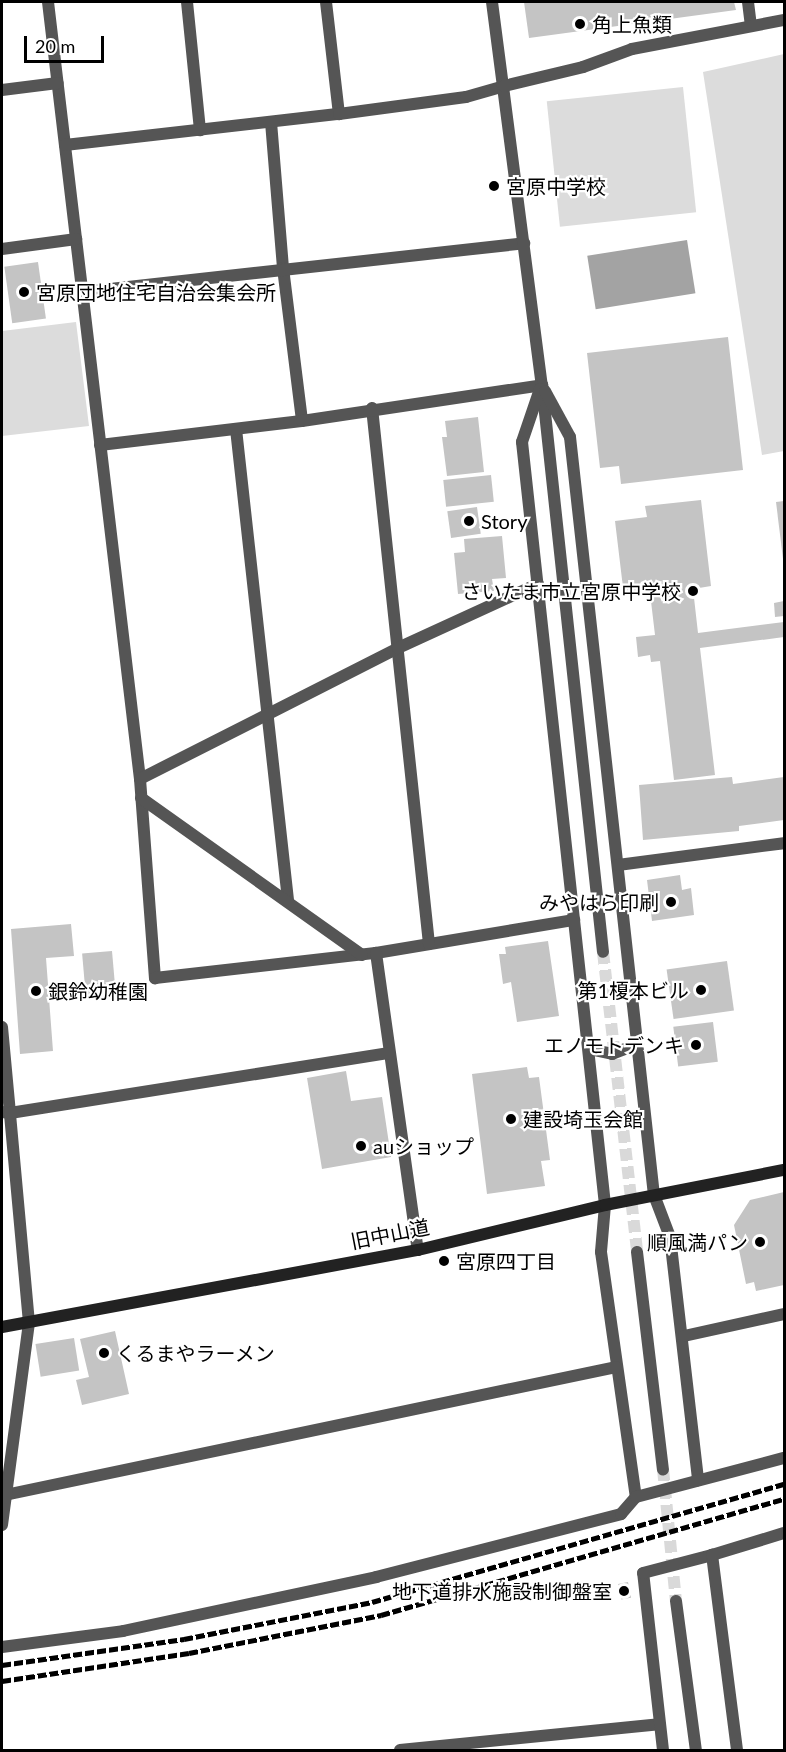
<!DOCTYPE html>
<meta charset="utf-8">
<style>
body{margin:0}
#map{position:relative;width:786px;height:1752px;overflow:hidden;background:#fff;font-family:Lato,"Noto Sans JP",sans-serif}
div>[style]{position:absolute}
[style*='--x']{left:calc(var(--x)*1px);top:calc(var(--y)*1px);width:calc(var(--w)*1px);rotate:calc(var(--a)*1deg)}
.green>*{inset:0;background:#dcdcdc;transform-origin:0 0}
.water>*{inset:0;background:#a3a3a3;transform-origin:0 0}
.building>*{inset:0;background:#c4c4c4;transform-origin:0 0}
.tertiary-tunnel>*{height:12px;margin-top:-6px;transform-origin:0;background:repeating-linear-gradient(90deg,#d9d9d9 0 12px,transparent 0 18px)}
.minor>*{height:12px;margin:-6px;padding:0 6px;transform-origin:6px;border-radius:6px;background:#555}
.tertiary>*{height:12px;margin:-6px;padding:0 6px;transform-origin:6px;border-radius:6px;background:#555}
.secondary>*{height:12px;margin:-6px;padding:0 6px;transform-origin:6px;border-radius:6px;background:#222}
.rail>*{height:4.5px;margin-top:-2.25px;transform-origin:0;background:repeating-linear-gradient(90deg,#000 0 9px,transparent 0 12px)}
.dots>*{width:16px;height:16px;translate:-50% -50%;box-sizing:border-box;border:3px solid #fff;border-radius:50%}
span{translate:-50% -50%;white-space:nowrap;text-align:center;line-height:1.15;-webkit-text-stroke:4.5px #fff;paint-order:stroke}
.poi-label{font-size:20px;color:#000}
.left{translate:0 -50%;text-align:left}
.right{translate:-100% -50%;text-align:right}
.street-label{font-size:20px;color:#000}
.frame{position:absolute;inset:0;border:3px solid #000;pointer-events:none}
.scale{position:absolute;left:24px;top:36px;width:80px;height:27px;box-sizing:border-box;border:3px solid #000;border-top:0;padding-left:8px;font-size:18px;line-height:21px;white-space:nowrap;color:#000;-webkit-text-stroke:4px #fff;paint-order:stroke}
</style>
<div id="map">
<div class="green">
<div style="clip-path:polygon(784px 54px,784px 451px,762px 455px,703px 72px)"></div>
<div style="left:683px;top:87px;width:126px;height:137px;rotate:84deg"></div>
<div style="clip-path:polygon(76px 322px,89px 426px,2px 436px,2px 331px)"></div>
</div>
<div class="water">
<div style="left:687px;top:240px;width:54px;height:101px;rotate:81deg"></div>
</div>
<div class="building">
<div style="clip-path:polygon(524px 2px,734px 2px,736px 10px,529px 38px)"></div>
<div style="left:38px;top:262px;width:57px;height:34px;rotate:82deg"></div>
<div style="clip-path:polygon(728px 337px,743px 470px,621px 484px,619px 466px,600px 468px,587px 353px)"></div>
<div style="clip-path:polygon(478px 417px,484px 472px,447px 476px,442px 437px,447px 437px,445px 421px)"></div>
<div style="left:491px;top:475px;width:27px;height:48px;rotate:84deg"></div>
<div style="clip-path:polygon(701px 500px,711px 586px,693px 589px,698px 633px,784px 622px,784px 637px,700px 648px,715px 775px,674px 780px,660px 661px,651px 662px,650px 655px,638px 657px,636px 637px,655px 635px,650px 593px,624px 596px,615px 521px,647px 517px,645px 506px)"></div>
<div style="clip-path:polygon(784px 501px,784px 559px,783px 559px,776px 502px)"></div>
<div style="left:477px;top:507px;width:27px;height:30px;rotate:82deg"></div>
<div style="clip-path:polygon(502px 536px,506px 578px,492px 579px,494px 591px,458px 594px,454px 553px,465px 552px,464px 539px)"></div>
<div style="clip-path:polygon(784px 601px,784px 616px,775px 617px,774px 603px)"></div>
<div style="clip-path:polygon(732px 777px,733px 784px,784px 777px,784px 820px,739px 826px,739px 831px,643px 840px,639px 785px)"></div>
<div style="clip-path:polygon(680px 875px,682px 890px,691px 888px,694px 915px,652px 921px,647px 880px)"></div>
<div style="clip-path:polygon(71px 924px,74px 956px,46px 958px,53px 1051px,20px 1054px,11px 929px)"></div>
<div style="clip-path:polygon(548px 941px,559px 1016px,517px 1022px,511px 982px,503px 984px,499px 954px,506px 954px,505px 947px)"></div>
<div style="left:112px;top:951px;width:43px;height:30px;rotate:85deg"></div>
<div style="left:727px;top:961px;width:50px;height:61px;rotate:82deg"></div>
<div style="left:713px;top:1022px;width:40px;height:40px;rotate:83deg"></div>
<div style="clip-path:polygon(527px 1067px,529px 1078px,539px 1077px,550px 1160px,541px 1161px,545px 1186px,487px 1194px,472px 1074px)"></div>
<div style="clip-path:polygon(346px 1071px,351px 1101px,382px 1097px,391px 1157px,322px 1169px,307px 1078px)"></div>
<div style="clip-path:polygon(784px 1192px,784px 1285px,756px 1291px,754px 1282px,746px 1284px,734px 1225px,750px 1200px)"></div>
<div style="clip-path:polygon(115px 1331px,129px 1394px,82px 1405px,76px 1380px,89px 1377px,80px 1339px)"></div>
<div style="left:74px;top:1338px;width:33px;height:39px;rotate:81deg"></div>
<div style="left:628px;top:1582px;width:16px;height:10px;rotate:79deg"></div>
</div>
<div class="tertiary-tunnel">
<div style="--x:603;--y:952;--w:302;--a:83.5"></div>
<div style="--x:663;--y:1469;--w:133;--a:84.4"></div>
</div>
<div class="minor">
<div style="--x:48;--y:2;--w:782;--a:83.25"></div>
<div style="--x:140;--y:779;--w:200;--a:85.7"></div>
<div style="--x:155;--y:978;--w:222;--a:-6.5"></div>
<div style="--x:376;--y:953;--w:201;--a:-9.5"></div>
<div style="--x:187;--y:2;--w:129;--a:84.2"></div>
<div style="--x:326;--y:2;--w:113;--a:83.4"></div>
<div style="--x:748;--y:2;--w:24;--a:83"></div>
<div style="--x:2;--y:90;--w:56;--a:-7.1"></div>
<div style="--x:271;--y:122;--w:146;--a:85.3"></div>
<div style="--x:283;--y:268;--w:154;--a:82.9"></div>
<div style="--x:65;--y:145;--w:276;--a:-6.5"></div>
<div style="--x:339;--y:114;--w:128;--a:-7.6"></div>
<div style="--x:466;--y:97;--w:40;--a:-16"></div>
<div style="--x:2;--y:249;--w:75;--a:-7.7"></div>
<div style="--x:83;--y:292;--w:444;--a:-6.3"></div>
<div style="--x:372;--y:408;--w:539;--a:83.93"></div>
<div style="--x:236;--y:429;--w:474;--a:83.7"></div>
<div style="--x:100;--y:445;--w:203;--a:-6.8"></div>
<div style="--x:302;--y:421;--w:243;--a:-8.5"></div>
<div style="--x:140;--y:779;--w:289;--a:-26.9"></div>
<div style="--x:398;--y:648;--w:154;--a:-24.6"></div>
<div style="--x:141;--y:798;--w:271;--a:35.4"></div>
<div style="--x:376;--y:953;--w:300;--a:82"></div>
<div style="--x:2;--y:1027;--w:86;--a:84.7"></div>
<div style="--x:10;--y:1113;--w:8;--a:-173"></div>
<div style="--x:654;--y:1195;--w:45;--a:69.1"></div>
<div style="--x:670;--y:1237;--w:245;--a:83.4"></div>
<div style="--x:605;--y:1205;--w:47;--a:94.9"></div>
<div style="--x:601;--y:1252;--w:247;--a:81.9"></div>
<div style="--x:684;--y:1336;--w:102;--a:-12.4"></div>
<div style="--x:5;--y:1495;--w:624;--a:-11.83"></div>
<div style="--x:2;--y:1525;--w:204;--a:-82.4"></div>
<div style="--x:29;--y:1323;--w:211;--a:-95.2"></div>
<div style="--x:10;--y:1113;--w:384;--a:-9"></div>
<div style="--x:2;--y:1647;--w:122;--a:-7.5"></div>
<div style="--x:123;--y:1631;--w:259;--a:-12"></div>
<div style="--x:376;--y:1577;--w:253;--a:-14.4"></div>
<div style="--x:621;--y:1514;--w:23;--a:-49"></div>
<div style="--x:636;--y:1497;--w:153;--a:-14.8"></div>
<div style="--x:400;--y:1750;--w:260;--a:-5.7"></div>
<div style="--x:663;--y:1750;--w:178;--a:-96.4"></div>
<div style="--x:643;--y:1573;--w:71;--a:-14.6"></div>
<div style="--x:737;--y:1750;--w:197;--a:-97.3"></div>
<div style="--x:712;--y:1555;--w:75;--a:-17"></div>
</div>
<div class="tertiary">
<div style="--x:492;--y:2;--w:386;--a:82.6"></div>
<div style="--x:542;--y:385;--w:570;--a:83.86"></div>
<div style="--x:504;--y:86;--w:81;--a:-13.5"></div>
<div style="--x:583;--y:67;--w:52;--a:-20.2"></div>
<div style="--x:632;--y:49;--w:155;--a:-10.8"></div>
<div style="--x:540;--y:389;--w:56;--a:108.8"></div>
<div style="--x:522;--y:442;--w:768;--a:83.79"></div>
<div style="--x:545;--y:391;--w:52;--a:61.5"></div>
<div style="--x:570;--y:437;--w:763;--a:83.68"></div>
<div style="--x:618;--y:865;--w:167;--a:-7.5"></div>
<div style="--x:589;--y:1049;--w:24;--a:12"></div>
<div style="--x:612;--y:1054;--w:28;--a:-21"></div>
<div style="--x:637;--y:1252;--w:219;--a:83.2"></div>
<div style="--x:676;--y:1601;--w:150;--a:82.4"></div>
</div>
<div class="secondary">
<div style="--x:2;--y:1327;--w:423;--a:-10.5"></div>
<div style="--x:418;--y:1250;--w:192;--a:-13.5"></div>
<div style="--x:605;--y:1205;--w:182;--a:-11.1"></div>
</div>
<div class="rail">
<div style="--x:2;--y:1665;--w:184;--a:-8.1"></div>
<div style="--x:184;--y:1639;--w:192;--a:-11.1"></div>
<div style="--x:372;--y:1602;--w:429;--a:-16"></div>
<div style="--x:2;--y:1681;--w:189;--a:-8.5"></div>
<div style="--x:189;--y:1653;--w:196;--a:-11.2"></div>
<div style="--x:381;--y:1615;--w:419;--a:-16.1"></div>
</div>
<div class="dots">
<div style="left:580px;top:24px;background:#000"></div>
<div style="left:494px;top:186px;background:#000"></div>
<div style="left:24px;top:292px;background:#000"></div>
<div style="left:469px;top:521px;background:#000"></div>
<div style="left:693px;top:591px;background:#000"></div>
<div style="left:671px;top:902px;background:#000"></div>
<div style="left:701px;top:990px;background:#000"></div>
<div style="left:36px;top:991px;background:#000"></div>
<div style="left:696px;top:1045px;background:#000"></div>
<div style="left:511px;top:1119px;background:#000"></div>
<div style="left:361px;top:1146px;background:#000"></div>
<div style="left:760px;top:1242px;background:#000"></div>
<div style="left:444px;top:1261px;background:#000"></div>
<div style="left:104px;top:1353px;background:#000"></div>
<div style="left:624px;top:1591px;background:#000"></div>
</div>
<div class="poi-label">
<span class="left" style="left:592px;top:24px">角上魚類</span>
<span class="left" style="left:506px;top:186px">宮原中学校</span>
<span class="left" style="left:36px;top:292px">宮原団地住宅自治会集会所</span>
<span class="left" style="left:481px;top:521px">Story</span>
<span class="right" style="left:681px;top:591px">さいたま市立宮原中学校</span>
<span class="right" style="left:659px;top:902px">みやはら印刷</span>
<span class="right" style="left:689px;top:990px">第1榎本ビル</span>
<span class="left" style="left:48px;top:991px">銀鈴幼稚園</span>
<span class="right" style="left:684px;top:1045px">エノモトデンキ</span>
<span class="left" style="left:523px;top:1119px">建設埼玉会館</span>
<span class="left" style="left:373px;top:1146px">auショップ</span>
<span class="right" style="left:748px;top:1242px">順風満パン</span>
<span class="left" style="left:456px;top:1261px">宮原四丁目</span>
<span class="left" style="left:116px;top:1353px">くるまやラーメン</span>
<span class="right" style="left:612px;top:1591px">地下道排水施設制御盤室</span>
</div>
<div class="street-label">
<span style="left:390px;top:1234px;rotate:-11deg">旧中山道</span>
</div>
<div class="frame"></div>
<div class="scale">20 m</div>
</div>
